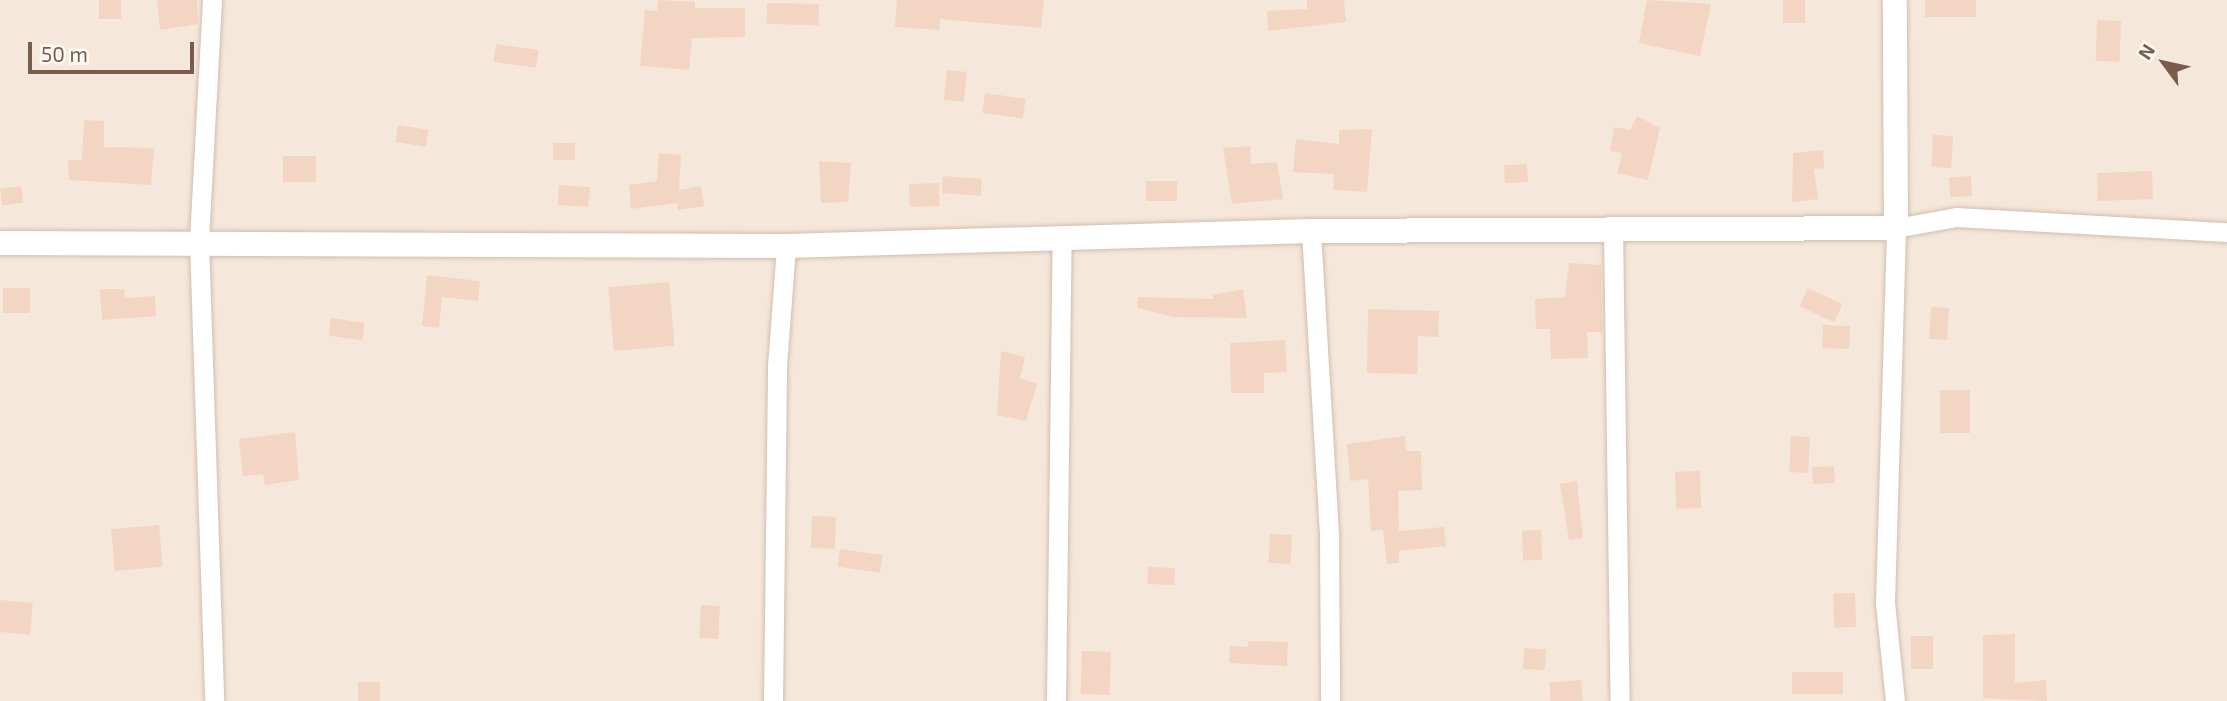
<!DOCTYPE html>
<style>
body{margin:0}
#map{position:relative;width:2227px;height:701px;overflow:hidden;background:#fdf6ec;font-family:"Exo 2",sans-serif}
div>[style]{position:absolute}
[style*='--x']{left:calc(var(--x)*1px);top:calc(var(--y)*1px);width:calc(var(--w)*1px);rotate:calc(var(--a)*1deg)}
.residential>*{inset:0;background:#f5e8da;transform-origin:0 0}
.building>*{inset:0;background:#f3d5c3;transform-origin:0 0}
.roads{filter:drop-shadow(0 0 2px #d1beb0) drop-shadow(0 0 2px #d1beb0)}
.minor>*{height:19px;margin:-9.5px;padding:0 9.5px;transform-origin:9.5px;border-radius:9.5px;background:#fff}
.tertiary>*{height:24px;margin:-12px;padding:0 12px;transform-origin:12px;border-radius:12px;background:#fff}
span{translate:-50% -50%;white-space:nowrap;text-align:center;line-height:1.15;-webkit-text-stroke:5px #fffaf3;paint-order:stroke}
.north{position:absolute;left:2129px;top:28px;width:70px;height:70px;-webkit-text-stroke:5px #fffaf3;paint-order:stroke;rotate:303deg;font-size:19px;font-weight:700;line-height:28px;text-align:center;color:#7a5c4d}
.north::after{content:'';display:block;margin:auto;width:24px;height:32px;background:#7a5c4d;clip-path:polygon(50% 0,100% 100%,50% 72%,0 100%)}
.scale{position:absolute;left:28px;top:42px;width:166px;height:32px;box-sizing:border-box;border:4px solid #7a5c4d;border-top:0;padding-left:9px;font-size:21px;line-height:24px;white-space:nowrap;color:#7a5c4d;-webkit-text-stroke:5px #fffaf3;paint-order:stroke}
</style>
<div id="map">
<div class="residential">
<div style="left:0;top:0;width:2227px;height:701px"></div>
</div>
<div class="building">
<div style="left:99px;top:0;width:22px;height:19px"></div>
<div style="clip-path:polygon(157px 0,197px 0,198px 24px,160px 30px)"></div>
<div style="clip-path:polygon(658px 0,695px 2px,695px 8px,745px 8px,745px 37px,692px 38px,689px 70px,640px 66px,645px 10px,657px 11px)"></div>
<div style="clip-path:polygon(897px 0,1044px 0,1041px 28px,940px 19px,939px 30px,895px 27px)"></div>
<div style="clip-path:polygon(1307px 0,1344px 0,1346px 22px,1268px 31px,1267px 11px,1307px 9px)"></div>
<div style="clip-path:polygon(1647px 0,1711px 4px,1700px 56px,1639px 43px)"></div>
<div style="left:1783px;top:0;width:22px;height:23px"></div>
<div style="left:1925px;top:0;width:51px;height:17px"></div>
<div style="left:767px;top:3px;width:52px;height:21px;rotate:1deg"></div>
<div style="left:2097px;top:20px;width:24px;height:41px;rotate:2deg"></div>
<div style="left:496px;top:44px;width:43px;height:18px;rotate:8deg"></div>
<div style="left:947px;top:70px;width:20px;height:30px;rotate:6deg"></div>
<div style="left:985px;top:93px;width:41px;height:20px;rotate:8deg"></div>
<div style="clip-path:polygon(1637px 116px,1660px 128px,1648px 180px,1617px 173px,1622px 153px,1610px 151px,1614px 127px,1630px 130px)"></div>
<div style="clip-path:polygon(84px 120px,104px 121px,104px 147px,154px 148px,151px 185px,69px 180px,68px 160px,82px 160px)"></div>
<div style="left:398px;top:125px;width:31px;height:17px;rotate:9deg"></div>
<div style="clip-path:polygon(1372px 129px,1367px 192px,1333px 190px,1334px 174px,1293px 172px,1296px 139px,1339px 144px,1339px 130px)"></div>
<div style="left:1933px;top:135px;width:20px;height:32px;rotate:3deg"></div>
<div style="left:553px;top:143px;width:22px;height:17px"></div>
<div style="clip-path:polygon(1250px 146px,1251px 164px,1277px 162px,1283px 199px,1232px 204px,1223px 148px)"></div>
<div style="clip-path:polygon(1823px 150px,1824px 168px,1814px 169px,1818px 199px,1792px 202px,1793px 153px)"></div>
<div style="clip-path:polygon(659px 153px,681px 155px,679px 190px,701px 186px,704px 206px,678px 210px,677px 203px,631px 209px,629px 185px,657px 181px)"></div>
<div style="left:283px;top:156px;width:33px;height:26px"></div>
<div style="clip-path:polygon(819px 161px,851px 163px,848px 202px,821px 203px)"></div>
<div style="left:1527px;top:164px;width:18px;height:23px;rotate:87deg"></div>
<div style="left:2152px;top:171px;width:28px;height:55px;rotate:88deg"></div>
<div style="left:943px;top:176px;width:39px;height:17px;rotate:4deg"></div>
<div style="left:1971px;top:176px;width:20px;height:22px;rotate:87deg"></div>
<div style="left:1146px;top:181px;width:31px;height:20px"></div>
<div style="left:939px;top:183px;width:23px;height:30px;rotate:88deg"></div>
<div style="left:559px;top:185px;width:31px;height:20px;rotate:4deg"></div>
<div style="left:21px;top:186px;width:17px;height:21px;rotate:83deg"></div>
<div style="clip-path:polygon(1569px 263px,1601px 265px,1602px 332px,1587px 332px,1588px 358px,1551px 359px,1550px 329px,1536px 329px,1535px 299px,1565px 297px)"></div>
<div style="clip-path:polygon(427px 275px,480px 281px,478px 301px,442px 297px,439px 328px,422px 326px)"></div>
<div style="left:669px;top:282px;width:64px;height:61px;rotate:85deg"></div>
<div style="left:3px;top:288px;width:27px;height:25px"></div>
<div style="left:1808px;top:288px;width:38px;height:20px;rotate:25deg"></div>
<div style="clip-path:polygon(100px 289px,124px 289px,125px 298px,155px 296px,156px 316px,102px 320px)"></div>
<div style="clip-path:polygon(1243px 289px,1247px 318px,1174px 317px,1137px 308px,1138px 297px,1213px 299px,1213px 295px)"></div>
<div style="left:1931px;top:307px;width:18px;height:32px;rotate:3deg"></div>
<div style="clip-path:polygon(1368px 309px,1439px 311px,1438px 337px,1418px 336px,1417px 374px,1367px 373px)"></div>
<div style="left:331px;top:318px;width:34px;height:18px;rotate:8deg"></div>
<div style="left:1823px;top:325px;width:27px;height:23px;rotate:2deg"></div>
<div style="clip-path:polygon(1285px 340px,1287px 372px,1264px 373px,1264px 393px,1231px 393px,1230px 343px)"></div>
<div style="clip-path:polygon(1001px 351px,1025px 357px,1020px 378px,1037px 384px,1026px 421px,997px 415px)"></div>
<div style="left:1940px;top:390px;width:30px;height:43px"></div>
<div style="clip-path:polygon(295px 432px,299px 480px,265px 485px,263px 474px,243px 476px,239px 439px)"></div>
<div style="clip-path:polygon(1405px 436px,1406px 451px,1421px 451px,1422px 490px,1398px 491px,1399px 531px,1444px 527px,1446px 546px,1399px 551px,1399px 563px,1387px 564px,1383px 530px,1371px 531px,1368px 479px,1350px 481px,1347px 444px)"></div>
<div style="left:1791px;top:436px;width:19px;height:36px;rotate:3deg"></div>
<div style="left:1834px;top:466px;width:17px;height:22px;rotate:87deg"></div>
<div style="left:1700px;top:471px;width:37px;height:25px;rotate:88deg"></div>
<div style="clip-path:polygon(1577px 481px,1583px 538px,1569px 540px,1560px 484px)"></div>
<div style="left:812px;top:516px;width:24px;height:32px;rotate:2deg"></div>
<div style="left:159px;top:525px;width:42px;height:48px;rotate:85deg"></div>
<div style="left:1541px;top:530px;width:30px;height:19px;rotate:88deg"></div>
<div style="left:1270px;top:534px;width:22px;height:29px;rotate:3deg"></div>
<div style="left:840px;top:549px;width:43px;height:18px;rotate:8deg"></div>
<div style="left:1148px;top:567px;width:27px;height:17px;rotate:2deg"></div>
<div style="left:1855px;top:593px;width:34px;height:22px;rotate:88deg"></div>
<div style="left:0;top:600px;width:33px;height:32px;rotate:5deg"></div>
<div style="left:701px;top:605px;width:19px;height:33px;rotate:3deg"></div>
<div style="clip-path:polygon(2015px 634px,2015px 683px,2046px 680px,2047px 701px,1983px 698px,1983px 635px)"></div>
<div style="left:1911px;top:636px;width:22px;height:33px"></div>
<div style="clip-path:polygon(1248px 641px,1288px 642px,1287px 666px,1229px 663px,1230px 646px,1248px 647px)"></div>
<div style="left:1524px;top:648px;width:22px;height:21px;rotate:3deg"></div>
<div style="left:1082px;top:651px;width:29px;height:43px;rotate:2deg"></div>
<div style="left:1792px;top:672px;width:51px;height:22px"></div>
<div style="left:1581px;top:680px;width:21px;height:32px;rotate:85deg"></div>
<div style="left:380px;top:682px;width:19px;height:22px;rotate:90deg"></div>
</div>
<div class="roads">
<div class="minor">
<div style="--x:212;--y:0;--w:241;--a:93.1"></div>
<div style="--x:199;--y:241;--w:460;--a:88.1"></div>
<div style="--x:1613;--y:228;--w:473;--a:89.2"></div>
<div style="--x:1311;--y:231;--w:308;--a:86.6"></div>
<div style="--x:1329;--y:538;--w:163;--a:89.6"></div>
<div style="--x:773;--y:701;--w:335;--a:-89.3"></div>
<div style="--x:777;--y:366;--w:120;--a:-85.7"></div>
<div style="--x:1056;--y:701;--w:463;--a:-89.3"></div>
<div style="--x:1895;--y:701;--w:100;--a:-95.8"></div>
<div style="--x:1885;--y:602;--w:374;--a:-88.3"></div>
<div style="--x:1896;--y:228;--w:61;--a:-10.4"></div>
<div style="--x:1956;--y:217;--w:271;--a:3.2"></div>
</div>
<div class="tertiary">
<div style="--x:0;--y:243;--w:786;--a:0.22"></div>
<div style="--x:786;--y:246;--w:525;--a:-1.64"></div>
<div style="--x:1311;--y:231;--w:585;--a:-0.29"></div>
<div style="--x:1896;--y:228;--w:228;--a:-90.3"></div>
</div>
</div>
<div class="north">N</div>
<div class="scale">50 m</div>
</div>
